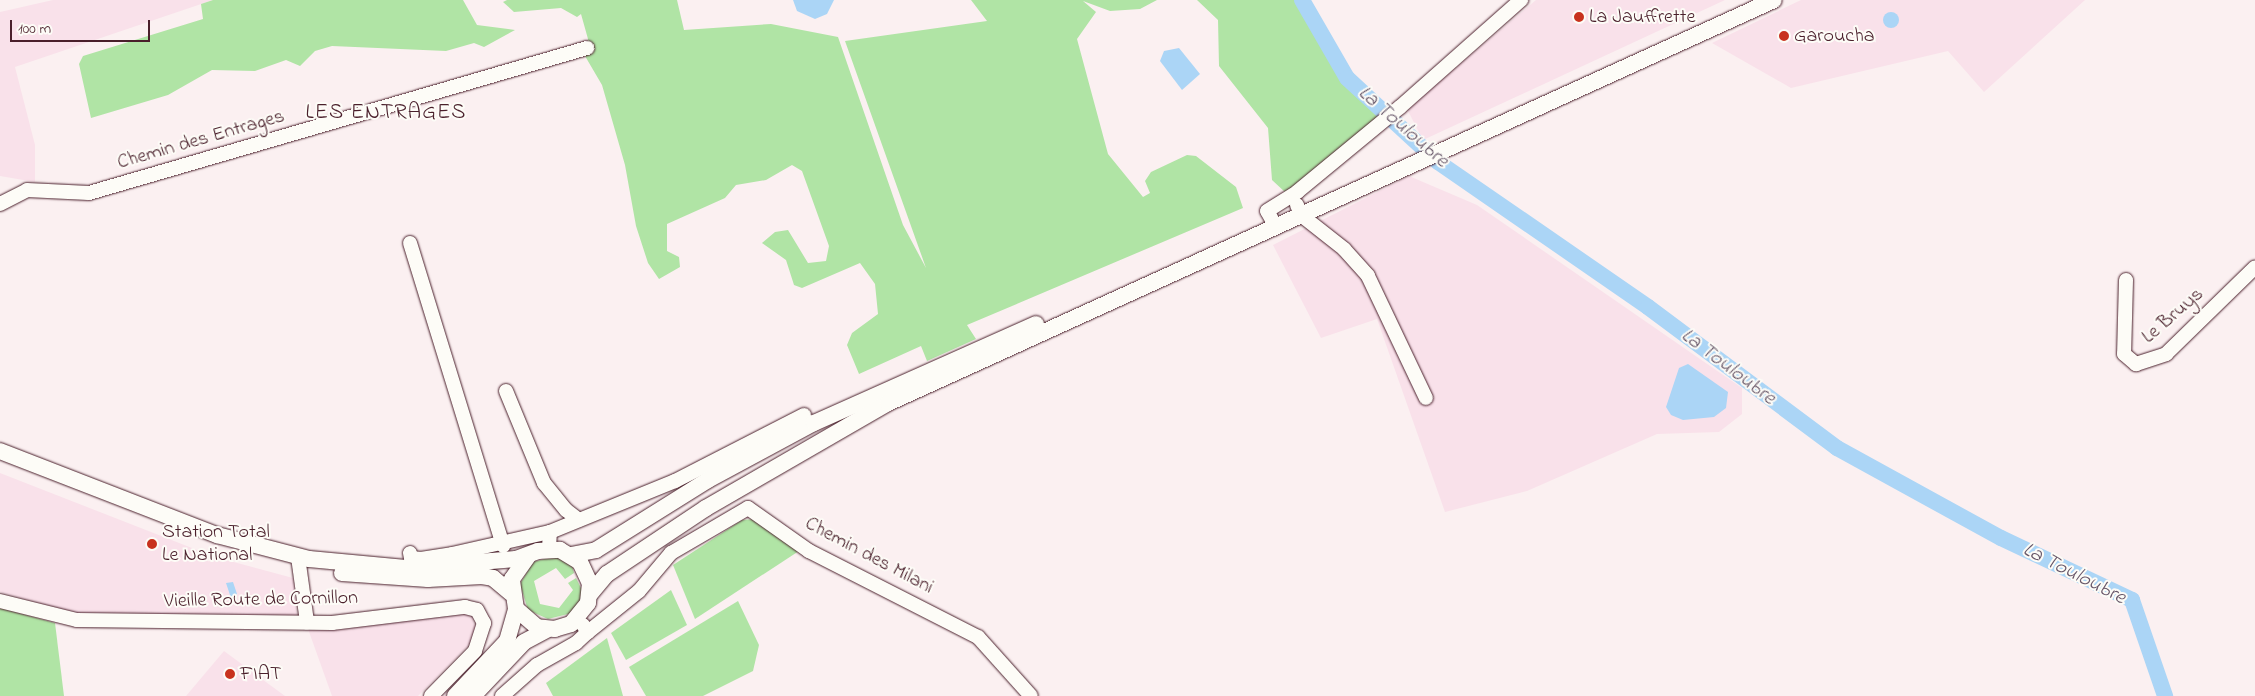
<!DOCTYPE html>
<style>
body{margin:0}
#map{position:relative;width:2255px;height:696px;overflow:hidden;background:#fbf0f1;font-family:"Indie Flower",sans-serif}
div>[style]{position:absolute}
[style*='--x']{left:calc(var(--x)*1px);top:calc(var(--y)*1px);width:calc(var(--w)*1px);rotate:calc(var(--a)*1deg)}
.built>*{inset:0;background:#f9e1ea}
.green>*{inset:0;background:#b0e4a5}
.water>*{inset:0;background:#abd5f6}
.round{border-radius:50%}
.river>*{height:16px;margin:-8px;padding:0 8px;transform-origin:8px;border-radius:8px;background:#abd5f6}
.roads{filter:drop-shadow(0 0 1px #4a1f2b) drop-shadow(0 0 1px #4a1f2b)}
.minor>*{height:14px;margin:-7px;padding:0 7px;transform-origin:7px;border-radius:7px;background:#fdfcf7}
.major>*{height:16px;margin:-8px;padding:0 8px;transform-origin:8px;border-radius:8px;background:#fdfcf7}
.dots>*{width:14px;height:14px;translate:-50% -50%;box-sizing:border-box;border:2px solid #fdfcf7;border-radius:50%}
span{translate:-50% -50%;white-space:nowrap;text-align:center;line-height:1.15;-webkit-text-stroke:4px #fdfcf7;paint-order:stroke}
.poi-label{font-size:20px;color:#4a1f2b}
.left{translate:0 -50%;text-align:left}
.street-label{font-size:20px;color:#4a1f2b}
.water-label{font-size:21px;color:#675668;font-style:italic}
.quarter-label{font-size:22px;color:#4a1f2b;letter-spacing:1px}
.scale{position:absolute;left:10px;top:20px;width:140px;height:22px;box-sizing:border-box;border:2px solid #4a1f2b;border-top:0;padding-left:6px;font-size:15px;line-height:18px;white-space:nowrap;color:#4a1f2b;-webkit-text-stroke:4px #fdfcf7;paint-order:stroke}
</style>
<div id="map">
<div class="built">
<div style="clip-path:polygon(53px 0,213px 0,15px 67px,35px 145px,35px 182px,0 176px,0 12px)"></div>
<div style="clip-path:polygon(1536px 0,1725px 0,1423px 140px,1407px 109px)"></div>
<div style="clip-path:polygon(1801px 0,2085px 0,1984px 92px,1948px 51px,1791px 88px,1712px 43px)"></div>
<div style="clip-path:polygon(1409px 176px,1477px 205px,1742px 388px,1742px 414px,1719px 432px,1657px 434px,1527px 491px,1445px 512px,1377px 319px,1321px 338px,1273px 245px)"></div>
<div style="clip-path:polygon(0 473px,215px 557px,293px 578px,297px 618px,80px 615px,0 592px)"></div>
<div style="clip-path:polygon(469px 608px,478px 636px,418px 696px,332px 696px,308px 629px)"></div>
<div style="clip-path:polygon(224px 651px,285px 696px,186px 696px)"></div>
</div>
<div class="green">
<div style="clip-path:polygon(213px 0,463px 0,477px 25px,515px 30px,484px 47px,474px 43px,446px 51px,332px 46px,315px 51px,300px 66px,286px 60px,255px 71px,212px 70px,168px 95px,91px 118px,79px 64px,83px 56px,203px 19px,201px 4px)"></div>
<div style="clip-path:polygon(507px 0,677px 0,684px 30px,771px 24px,838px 37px,903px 225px,926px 268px,845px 41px,987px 21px,971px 0,1157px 0,1140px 9px,1110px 11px,1083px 1px,1096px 12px,1077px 39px,1108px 154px,1143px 197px,1150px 193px,1145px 181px,1151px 172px,1187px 155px,1196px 156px,1236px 187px,1243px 208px,967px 325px,976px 339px,927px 361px,921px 346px,859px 374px,847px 345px,852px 333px,878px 314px,875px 284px,860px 263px,802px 288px,794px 285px,786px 260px,762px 243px,775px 232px,788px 230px,808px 263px,826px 261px,829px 246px,802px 171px,792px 165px,766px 180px,736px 185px,725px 198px,667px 224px,667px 251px,679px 257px,680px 267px,659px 279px,648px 263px,636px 226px,625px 165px,602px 85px,585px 56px,588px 39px,581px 14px,577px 17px,561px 8px,514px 12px,503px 2px)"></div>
<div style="clip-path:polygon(1197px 0,1297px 0,1344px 85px,1381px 115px,1286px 193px,1272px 180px,1268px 128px,1219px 66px,1218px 20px)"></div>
<div style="clip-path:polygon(755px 519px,802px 549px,695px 619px,673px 565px,742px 520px)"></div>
<div style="clip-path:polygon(556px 556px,572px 565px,574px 573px,565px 579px,556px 568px,534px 581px,540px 604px,559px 608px,573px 590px,568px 583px,576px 578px,584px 594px,572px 613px,548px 619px,528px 610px,520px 584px,533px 562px)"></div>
<div style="clip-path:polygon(671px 590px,687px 625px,626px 660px,611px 633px)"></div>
<div style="clip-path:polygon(738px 601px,759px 645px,753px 671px,703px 696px,646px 696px,629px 667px)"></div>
<div style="clip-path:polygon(0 608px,55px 623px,64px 696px,0 696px)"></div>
<div style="clip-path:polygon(607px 638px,623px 696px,553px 696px,546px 683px)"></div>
</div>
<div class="water">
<div style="clip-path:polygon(793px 0,834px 0,827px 14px,815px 19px,797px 11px)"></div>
<div class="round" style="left:1883px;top:12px;width:16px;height:16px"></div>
<div style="clip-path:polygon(1179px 48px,1200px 74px,1182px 90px,1160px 61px,1164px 51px)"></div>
<div style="clip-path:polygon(1688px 364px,1728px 392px,1726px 408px,1714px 417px,1683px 420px,1671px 415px,1666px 407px,1679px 368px)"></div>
<div style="clip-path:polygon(233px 582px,237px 594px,232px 601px,226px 583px)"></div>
</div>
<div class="river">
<div style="--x:1302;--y:0;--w:90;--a:60"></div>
<div style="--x:1347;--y:78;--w:124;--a:42.7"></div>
<div style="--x:1438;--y:162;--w:255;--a:34.6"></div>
<div style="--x:1648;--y:307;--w:236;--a:36.7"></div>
<div style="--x:1837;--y:448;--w:187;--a:28.8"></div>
<div style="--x:2001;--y:538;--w:145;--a:25.3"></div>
<div style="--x:2132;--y:600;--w:102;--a:71"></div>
</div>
<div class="roads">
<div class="minor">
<div style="--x:0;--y:204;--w:30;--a:-27"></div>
<div style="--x:27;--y:190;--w:62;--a:2.8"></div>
<div style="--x:89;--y:193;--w:519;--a:-16.23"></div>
<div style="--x:1297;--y:205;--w:11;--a:68"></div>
<div style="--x:1301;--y:215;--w:55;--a:38.3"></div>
<div style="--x:1344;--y:249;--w:36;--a:48"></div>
<div style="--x:1368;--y:276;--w:135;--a:64.6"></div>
<div style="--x:1276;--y:227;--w:18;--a:-119"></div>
<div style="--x:1267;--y:211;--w:36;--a:-32"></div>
<div style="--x:1297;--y:192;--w:134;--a:-39.5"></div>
<div style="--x:1400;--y:107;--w:162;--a:-41.5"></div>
<div style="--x:410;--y:243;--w:317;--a:72.9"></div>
<div style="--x:2126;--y:280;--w:74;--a:91.5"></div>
<div style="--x:2124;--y:354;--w:16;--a:40"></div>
<div style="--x:2136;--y:364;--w:32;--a:-18"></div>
<div style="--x:2166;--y:354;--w:124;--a:-44.3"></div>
<div style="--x:506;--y:391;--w:100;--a:67.6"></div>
<div style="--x:544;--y:483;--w:35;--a:51"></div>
<div style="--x:566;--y:510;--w:16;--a:38"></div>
<div style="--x:549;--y:549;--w:17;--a:-87"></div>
<div style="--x:550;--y:532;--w:135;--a:-22.2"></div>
<div style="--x:675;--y:481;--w:145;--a:-27.1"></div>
<div style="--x:410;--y:553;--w:5;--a:79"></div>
<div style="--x:411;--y:558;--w:10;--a:6"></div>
<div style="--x:421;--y:559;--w:31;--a:-9"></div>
<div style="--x:452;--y:554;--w:100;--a:-12.7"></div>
<div style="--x:298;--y:557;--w:66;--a:82.1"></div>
<div style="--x:0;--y:601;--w:79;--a:13.9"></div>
<div style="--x:77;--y:620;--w:255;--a:0.7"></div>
<div style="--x:332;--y:623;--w:134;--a:-6.9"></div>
<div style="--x:465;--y:607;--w:12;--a:14"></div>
<div style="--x:477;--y:610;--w:15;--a:62"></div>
<div style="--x:484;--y:623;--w:29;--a:108"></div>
<div style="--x:475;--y:651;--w:63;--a:134.4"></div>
<div style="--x:588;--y:632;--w:65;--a:-38.8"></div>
<div style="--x:639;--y:591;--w:50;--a:-49.9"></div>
<div style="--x:671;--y:553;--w:89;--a:-30.3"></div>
<div style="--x:748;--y:508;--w:75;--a:35.2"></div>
<div style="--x:809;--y:551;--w:190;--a:27"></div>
<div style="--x:978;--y:637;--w:79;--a:48.1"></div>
<div style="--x:502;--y:696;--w:47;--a:-41.5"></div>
<div style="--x:537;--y:665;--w:45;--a:-29.4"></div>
<div style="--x:576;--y:643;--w:16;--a:-43"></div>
<div style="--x:588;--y:632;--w:9;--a:-126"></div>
</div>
<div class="major">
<div style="--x:0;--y:451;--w:233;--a:21.2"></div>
<div style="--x:217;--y:535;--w:95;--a:14.6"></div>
<div style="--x:309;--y:559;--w:97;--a:5.3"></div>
<div style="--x:406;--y:568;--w:110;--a:-4.7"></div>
<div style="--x:516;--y:559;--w:23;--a:-20"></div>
<div style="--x:538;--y:551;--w:22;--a:-3"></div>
<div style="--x:560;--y:550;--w:23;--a:31"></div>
<div style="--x:580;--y:562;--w:23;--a:65"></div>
<div style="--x:590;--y:583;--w:20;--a:96"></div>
<div style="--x:588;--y:603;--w:27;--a:129"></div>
<div style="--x:571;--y:624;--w:17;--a:163"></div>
<div style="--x:555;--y:629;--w:18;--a:-174"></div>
<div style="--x:537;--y:627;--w:28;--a:-139"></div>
<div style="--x:516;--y:609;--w:30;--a:-98"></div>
<div style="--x:512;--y:579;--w:28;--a:-55"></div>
<div style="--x:571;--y:555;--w:25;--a:-11"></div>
<div style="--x:596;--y:550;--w:132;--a:-32"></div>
<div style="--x:708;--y:480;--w:120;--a:-28.3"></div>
<div style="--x:814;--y:423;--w:243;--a:-24"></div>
<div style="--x:342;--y:573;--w:86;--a:4"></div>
<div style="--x:428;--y:579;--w:54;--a:-3.2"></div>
<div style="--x:482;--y:576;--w:11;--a:10"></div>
<div style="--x:493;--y:578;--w:23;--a:40"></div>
<div style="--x:590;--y:594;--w:26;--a:-50"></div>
<div style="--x:607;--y:574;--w:119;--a:-33.7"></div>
<div style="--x:706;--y:508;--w:210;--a:-30"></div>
<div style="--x:888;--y:403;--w:973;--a:-24.46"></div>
<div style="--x:455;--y:696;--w:76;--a:-46.6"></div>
<div style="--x:507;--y:641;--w:33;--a:-74"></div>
<div style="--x:473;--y:696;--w:74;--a:-46.6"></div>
<div style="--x:524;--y:642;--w:26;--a:-28"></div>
</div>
</div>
<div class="dots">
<div style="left:1579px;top:17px;background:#c8321e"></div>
<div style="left:1784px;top:36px;background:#c8321e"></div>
<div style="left:152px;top:544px;background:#c8321e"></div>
<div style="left:230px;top:674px;background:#c8321e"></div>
</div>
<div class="poi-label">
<span class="left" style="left:1589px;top:17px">La Jauffrette</span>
<span class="left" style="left:1794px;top:36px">Garoucha</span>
<span class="left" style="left:162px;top:544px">Station Total<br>Le National</span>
<span class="left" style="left:240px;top:674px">FIAT</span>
</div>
<div class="street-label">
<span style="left:201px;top:140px;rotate:-16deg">Chemin des Entrages</span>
<span style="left:2173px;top:316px;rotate:-41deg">Le Bruys</span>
<span style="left:869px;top:556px;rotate:28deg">Chemin des Milani</span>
<span style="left:261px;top:600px;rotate:-1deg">Vieille Route de Cornillon</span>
</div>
<div class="water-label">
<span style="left:1403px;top:127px;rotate:41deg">La Touloubre</span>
<span style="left:1728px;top:367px;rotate:37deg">La Touloubre</span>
<span style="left:2074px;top:574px;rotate:27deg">La Touloubre</span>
</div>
<div class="quarter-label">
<span style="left:386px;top:114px">LES ENTRAGES</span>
</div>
<div class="scale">100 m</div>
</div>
